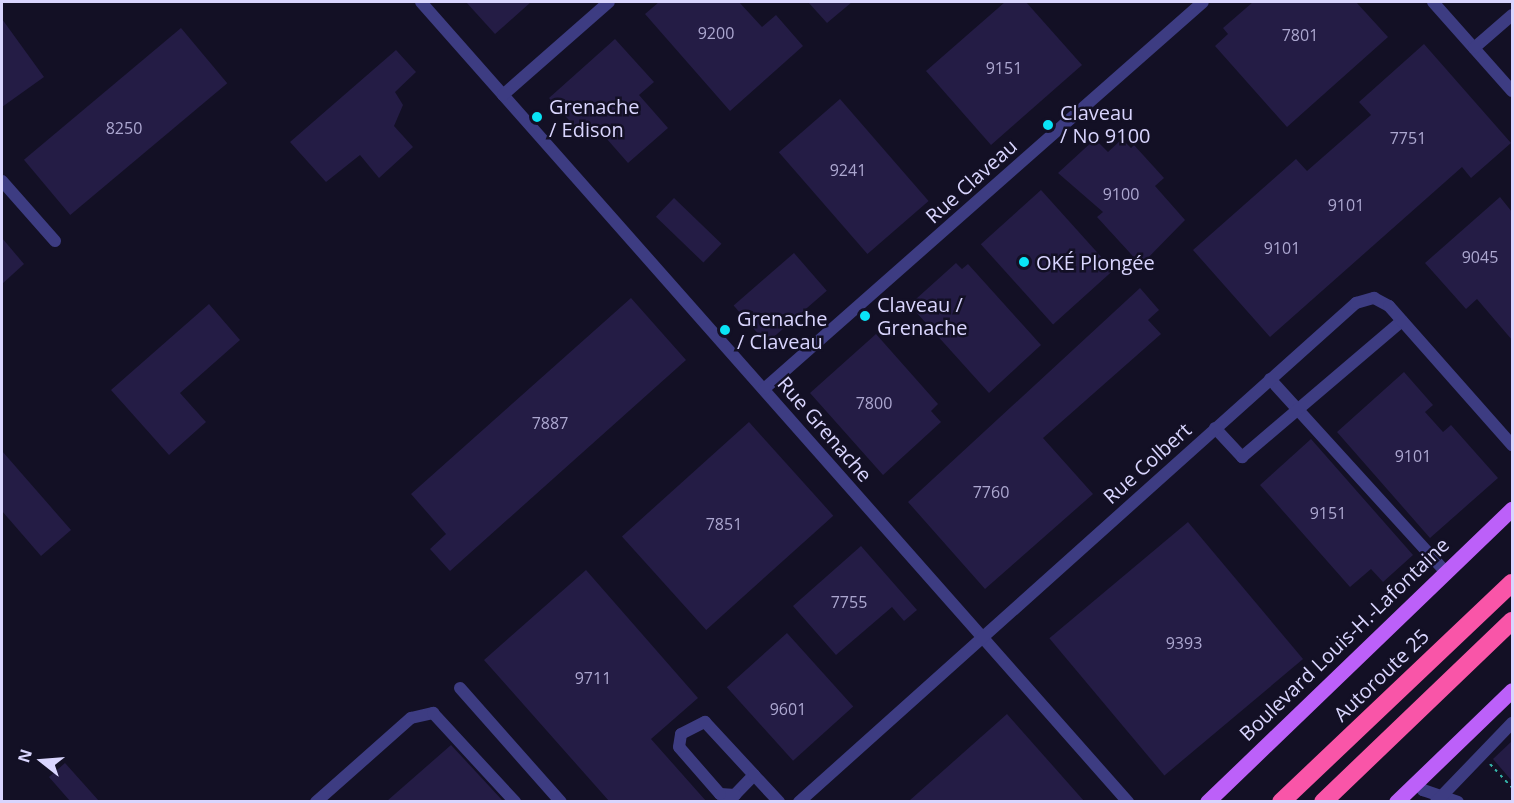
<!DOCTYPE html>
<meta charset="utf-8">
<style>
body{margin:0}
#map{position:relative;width:1514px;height:803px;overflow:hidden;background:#131025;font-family:"Open Sans",sans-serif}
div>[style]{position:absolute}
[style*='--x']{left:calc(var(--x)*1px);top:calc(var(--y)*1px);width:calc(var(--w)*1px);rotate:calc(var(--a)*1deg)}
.building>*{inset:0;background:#241c45;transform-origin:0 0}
.path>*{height:2px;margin-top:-1px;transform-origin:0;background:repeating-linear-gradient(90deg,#34b3a8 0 3px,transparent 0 7.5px)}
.minor>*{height:12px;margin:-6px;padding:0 6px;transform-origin:6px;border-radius:6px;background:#3d3c82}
.major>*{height:15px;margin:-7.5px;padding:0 7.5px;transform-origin:7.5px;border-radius:7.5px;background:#bc60f9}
.highway>*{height:18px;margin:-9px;padding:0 9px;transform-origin:9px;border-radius:9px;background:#f955a8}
.dots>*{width:16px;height:16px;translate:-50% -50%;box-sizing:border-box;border:3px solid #131025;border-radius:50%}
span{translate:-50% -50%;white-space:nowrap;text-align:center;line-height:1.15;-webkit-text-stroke:5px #131025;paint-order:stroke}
.number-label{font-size:16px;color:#aca7d0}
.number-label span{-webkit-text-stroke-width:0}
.poi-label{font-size:20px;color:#d9d5fe}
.left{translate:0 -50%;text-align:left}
.street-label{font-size:20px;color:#d9d5fe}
.frame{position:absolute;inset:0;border:3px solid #d9d5fe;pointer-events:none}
.north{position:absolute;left:12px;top:731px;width:60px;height:60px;-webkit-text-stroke:4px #131025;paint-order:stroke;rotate:287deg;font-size:16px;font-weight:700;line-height:24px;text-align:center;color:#d9d5fe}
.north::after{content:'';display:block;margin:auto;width:21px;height:27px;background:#d9d5fe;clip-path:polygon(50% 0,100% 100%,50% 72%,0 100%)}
</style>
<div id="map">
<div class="building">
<div style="clip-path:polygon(466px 2px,531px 2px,495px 34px)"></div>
<div style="clip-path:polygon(659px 2px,739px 2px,762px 27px,776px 15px,803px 46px,730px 111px,645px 14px)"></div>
<div style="clip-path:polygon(808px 2px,852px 2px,827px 23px)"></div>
<div style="clip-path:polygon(1005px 2px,1026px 2px,1082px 65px,991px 145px,926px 71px)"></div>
<div style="clip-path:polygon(1253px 2px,1356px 2px,1388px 37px,1287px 127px,1215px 46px,1228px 34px,1223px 28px)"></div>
<div style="clip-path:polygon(2px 19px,44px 77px,2px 107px)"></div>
<div style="left:181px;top:28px;width:72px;height:205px;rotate:50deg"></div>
<div style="clip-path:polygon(615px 39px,654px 82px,639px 95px,668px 128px,628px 163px,599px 130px,587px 140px,549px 98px)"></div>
<div style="clip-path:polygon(1424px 44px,1511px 143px,1471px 178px,1462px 167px,1270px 337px,1193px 250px,1296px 159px,1307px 171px,1371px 115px,1359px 102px)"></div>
<div style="clip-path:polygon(396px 50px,416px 72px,395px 92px,403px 105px,394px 126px,413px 147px,379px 178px,360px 155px,326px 182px,290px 142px)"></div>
<div style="left:840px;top:99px;width:135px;height:81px;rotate:49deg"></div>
<div style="clip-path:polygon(1095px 139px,1108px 152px,1122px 139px,1131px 148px,1134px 145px,1164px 178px,1155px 186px,1185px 220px,1141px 265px,1097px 217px,1103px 212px,1058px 173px)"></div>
<div style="left:1041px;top:190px;width:108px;height:81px;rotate:48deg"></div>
<div style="clip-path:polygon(1500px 197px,1512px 212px,1512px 340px,1477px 299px,1466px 309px,1425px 263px)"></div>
<div style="left:674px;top:198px;width:66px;height:26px;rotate:44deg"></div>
<div style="clip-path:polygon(2px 238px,24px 264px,2px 284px)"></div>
<div style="left:794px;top:253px;width:50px;height:80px;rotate:49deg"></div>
<div style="clip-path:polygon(956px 263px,962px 269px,968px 264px,1041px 345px,989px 393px,916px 312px,923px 306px,916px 299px)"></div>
<div style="clip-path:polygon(1140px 288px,1159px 310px,1148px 320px,1161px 334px,1043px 438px,1093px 494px,985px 589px,908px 502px)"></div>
<div style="clip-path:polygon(631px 298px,686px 360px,450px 571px,430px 549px,446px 534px,411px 494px)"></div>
<div style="clip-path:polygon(209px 304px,240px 340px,180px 393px,206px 422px,169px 455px,111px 390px)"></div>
<div style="clip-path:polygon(876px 334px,938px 404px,931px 411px,941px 422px,883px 475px,810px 393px)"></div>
<div style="clip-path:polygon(1404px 372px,1433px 405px,1425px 412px,1443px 432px,1451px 425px,1498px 478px,1430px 538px,1337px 432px)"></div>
<div style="left:749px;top:422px;width:126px;height:171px;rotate:48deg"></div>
<div style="clip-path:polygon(1311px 439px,1413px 555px,1383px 582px,1371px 569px,1350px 587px,1260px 485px)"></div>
<div style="clip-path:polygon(2px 451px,71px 530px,41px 556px,2px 511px)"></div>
<div style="left:1188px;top:522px;width:179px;height:181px;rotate:50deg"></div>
<div style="clip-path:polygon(861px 546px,917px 610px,904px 621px,892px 607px,836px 655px,793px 606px)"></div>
<div style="clip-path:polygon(586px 570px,698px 698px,651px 739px,706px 801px,609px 801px,484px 660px)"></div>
<div style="left:787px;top:633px;width:99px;height:81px;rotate:48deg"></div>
<div style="clip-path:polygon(1007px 714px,1084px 801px,909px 801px)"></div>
<div style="clip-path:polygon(1512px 741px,1512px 781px,1493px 759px)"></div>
<div style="clip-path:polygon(451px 745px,503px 801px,387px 801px)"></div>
<div style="clip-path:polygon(65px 763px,99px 801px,70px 801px,49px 777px)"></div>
</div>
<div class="path">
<div style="--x:1490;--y:764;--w:33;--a:47"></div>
</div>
<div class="minor">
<div style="--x:421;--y:2;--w:1068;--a:48.53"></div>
<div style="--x:1433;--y:2;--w:119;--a:48.4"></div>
<div style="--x:1474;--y:48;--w:50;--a:-41"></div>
<div style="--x:503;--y:95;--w:141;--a:-41.3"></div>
<div style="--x:2;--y:181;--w:80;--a:48.5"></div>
<div style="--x:1270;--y:379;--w:258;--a:47.7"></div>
<div style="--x:764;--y:389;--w:585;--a:-41.4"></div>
<div style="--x:1215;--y:428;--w:40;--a:47"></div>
<div style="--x:1242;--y:457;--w:210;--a:-40.4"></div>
<div style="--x:460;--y:688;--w:152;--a:48.5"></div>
<div style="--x:754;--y:775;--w:28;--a:134"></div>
<div style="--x:735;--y:795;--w:15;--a:-176"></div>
<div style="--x:720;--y:794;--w:62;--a:-131.1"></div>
<div style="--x:679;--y:747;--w:13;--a:-81"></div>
<div style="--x:681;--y:734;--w:27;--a:-27"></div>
<div style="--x:705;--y:722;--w:72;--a:47.2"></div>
<div style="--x:754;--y:775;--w:37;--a:47"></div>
<div style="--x:1416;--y:782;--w:11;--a:49"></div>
<div style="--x:1423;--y:790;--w:37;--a:19"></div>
<div style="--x:316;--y:802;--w:127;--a:-41.5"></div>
<div style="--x:411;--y:718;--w:23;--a:-13"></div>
<div style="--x:433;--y:713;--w:121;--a:47.3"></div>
<div style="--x:799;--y:802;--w:748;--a:-41.86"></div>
<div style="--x:1356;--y:303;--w:19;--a:-16"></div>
<div style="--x:1374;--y:298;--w:17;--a:28"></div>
<div style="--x:1389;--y:306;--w:186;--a:48.5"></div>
<div style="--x:1436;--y:802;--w:110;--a:-46.1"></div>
</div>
<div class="major">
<div style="--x:1207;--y:802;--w:423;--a:-43.9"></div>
<div style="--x:1396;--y:802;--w:161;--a:-44"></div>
</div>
<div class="highway">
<div style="--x:1281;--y:802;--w:318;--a:-43.5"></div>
<div style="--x:1323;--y:802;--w:262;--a:-43.8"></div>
</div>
<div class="dots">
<div style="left:537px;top:117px;background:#09e4f6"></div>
<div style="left:1048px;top:125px;background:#09e4f6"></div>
<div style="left:1024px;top:262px;background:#09e4f6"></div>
<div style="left:865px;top:316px;background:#09e4f6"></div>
<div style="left:725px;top:330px;background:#09e4f6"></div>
</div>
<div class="number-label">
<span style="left:716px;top:33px">9200</span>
<span style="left:1300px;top:35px">7801</span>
<span style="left:1004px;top:68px">9151</span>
<span style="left:124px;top:128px">8250</span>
<span style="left:1408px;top:138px">7751</span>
<span style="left:848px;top:170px">9241</span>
<span style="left:1121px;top:194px">9100</span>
<span style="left:1346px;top:205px">9101</span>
<span style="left:1282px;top:248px">9101</span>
<span style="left:1480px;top:257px">9045</span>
<span style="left:874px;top:403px">7800</span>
<span style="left:550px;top:423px">7887</span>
<span style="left:1413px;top:456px">9101</span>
<span style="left:991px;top:492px">7760</span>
<span style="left:1328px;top:513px">9151</span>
<span style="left:724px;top:524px">7851</span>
<span style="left:849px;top:602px">7755</span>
<span style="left:1184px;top:643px">9393</span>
<span style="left:593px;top:678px">9711</span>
<span style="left:788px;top:709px">9601</span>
</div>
<div class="poi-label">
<span class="left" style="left:549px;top:118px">Grenache<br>/ Edison</span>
<span class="left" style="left:1060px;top:124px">Claveau<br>/ No 9100</span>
<span class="left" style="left:1036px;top:262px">OKÉ Plongée</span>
<span class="left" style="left:877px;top:316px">Claveau /<br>Grenache</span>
<span class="left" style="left:737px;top:330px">Grenache<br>/ Claveau</span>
</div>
<div class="street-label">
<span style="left:971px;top:181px;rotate:-42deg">Rue Claveau</span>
<span style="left:825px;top:429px;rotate:49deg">Rue Grenache</span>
<span style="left:1147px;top:463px;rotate:-42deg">Rue Colbert</span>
<span style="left:1344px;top:639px;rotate:-44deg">Boulevard Louis-H.-Lafontaine</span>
<span style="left:1381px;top:675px;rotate:-44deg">Autoroute 25</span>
</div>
<div class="frame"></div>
<div class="north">N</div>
</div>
